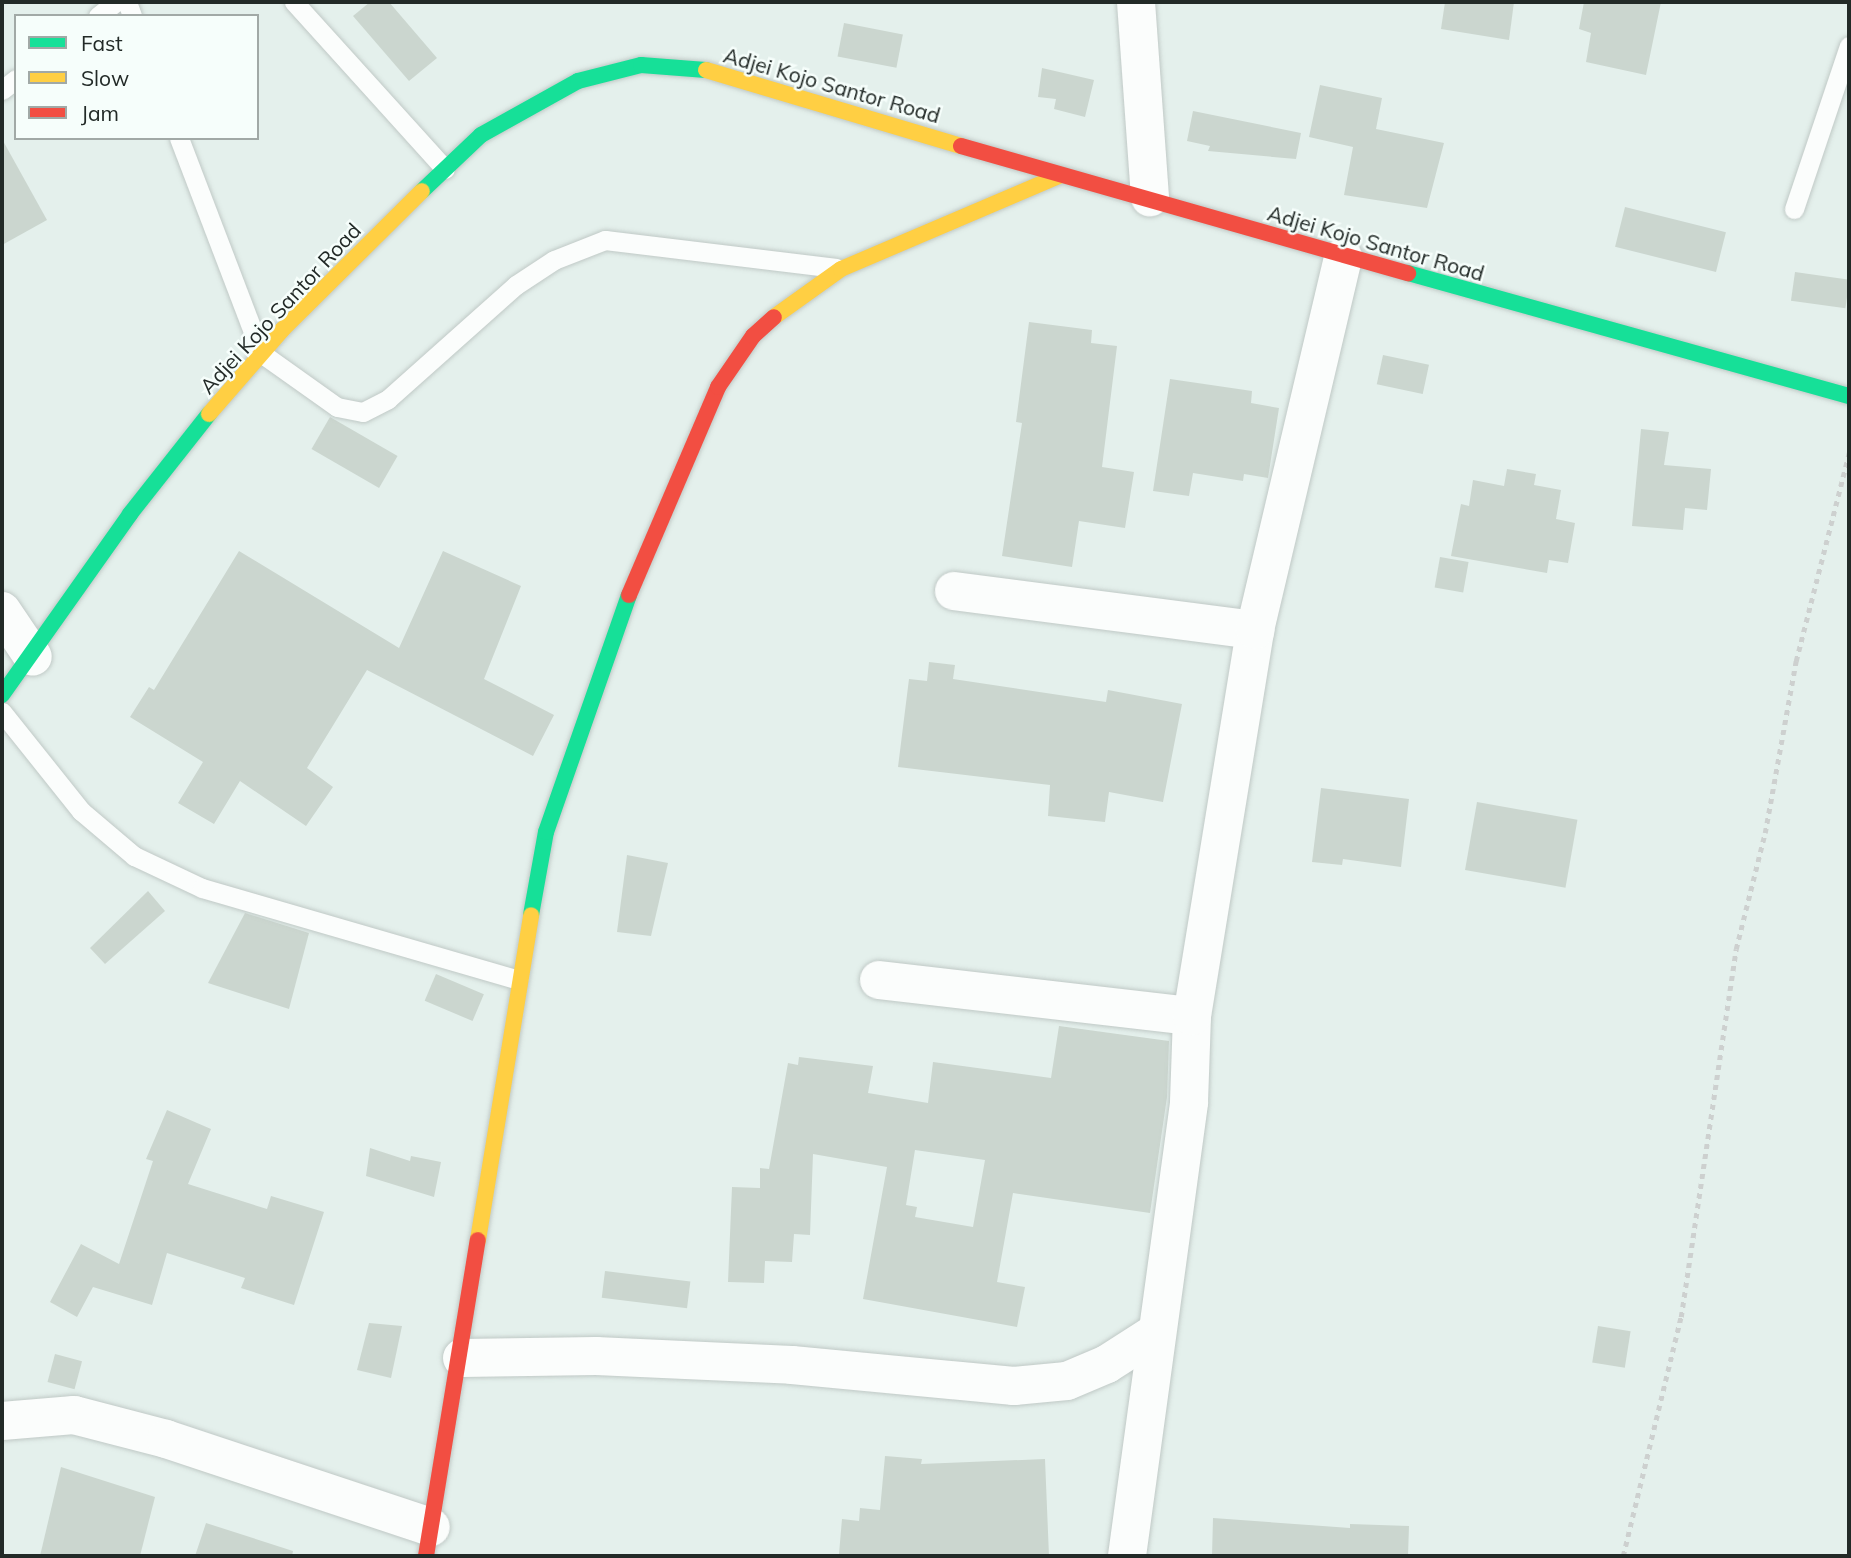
<!DOCTYPE html>
<style>
body{margin:0}
#map{position:relative;width:1851px;height:1558px;overflow:hidden;background:#e4f0ec;font-family:Mulish,sans-serif}
div>[style]{position:absolute}
[style*='--x']{left:calc(var(--x)*1px);top:calc(var(--y)*1px);width:calc(var(--w)*1px);rotate:calc(var(--a)*1deg)}
.building>*{inset:0;background:#cbd6cf;transform-origin:0 0}
.path>*{height:4.5px;margin-top:-2.25px;transform-origin:0;background:repeating-linear-gradient(90deg,#cdd0cf 0 5px,transparent 0 10px)}
.roads{filter:drop-shadow(0 0 2px #c0c9c6) drop-shadow(0 0 2px #c0c9c6)}
.lane>*{height:19px;margin:-9.5px;padding:0 9.5px;transform-origin:9.5px;border-radius:9.5px;background:#fbfdfc}
.street>*{height:38px;margin:-19px;padding:0 19px;transform-origin:19px;border-radius:19px;background:#fbfdfc}
.fast>*{height:16px;margin:-8px;padding:0 8px;transform-origin:8px;border-radius:8px;background:#16e098}
.slow>*{height:16px;margin:-8px;padding:0 8px;transform-origin:8px;border-radius:8px;background:#ffcf43}
.jam>*{height:16px;margin:-8px;padding:0 8px;transform-origin:8px;border-radius:8px;background:#f24e42}
span{translate:-50% -50%;white-space:nowrap;text-align:center;line-height:1.15;-webkit-text-stroke:5px #f6fefb;paint-order:stroke}
.street-label{font-size:21px;color:#222a27}
.frame{position:absolute;inset:0;border:4px solid #222a27;pointer-events:none}
.legend{position:absolute;left:14px;top:14px;width:245px;height:126px;box-sizing:border-box;background:#f6fefb;border:2px solid #a1a9a6;margin:0;padding:9px 12px;list-style:none;font-size:21px;color:#222a27}
.legend li{display:flex;align-items:center;gap:14px;height:35px}
.legend b{width:35px;border:2px solid #a1a9a6}
</style>
<div id="map">
<div class="building">
<div style="clip-path:polygon(370px 2px,389px 2px,437px 58px,409px 81px,353px 16px)"></div>
<div style="clip-path:polygon(1445px 2px,1514px 2px,1509px 40px,1441px 29px)"></div>
<div style="clip-path:polygon(1584px 2px,1661px 2px,1646px 75px,1586px 62px,1591px 33px,1579px 29px)"></div>
<div style="left:844px;top:23px;width:60px;height:34px;rotate:11deg"></div>
<div style="clip-path:polygon(1042px 68px,1094px 80px,1085px 117px,1054px 109px,1056px 99px,1038px 97px)"></div>
<div style="clip-path:polygon(1320px 85px,1382px 98px,1376px 129px,1444px 143px,1427px 208px,1344px 195px,1353px 147px,1309px 137px)"></div>
<div style="clip-path:polygon(1193px 111px,1301px 133px,1296px 159px,1208px 151px,1210px 146px,1187px 141px)"></div>
<div style="clip-path:polygon(2px 139px,47px 220px,2px 245px)"></div>
<div style="left:1625px;top:207px;width:104px;height:41px;rotate:14deg"></div>
<div style="left:1795px;top:272px;width:55px;height:29px;rotate:8deg"></div>
<div style="clip-path:polygon(1029px 322px,1092px 330px,1091px 343px,1117px 346px,1102px 467px,1134px 472px,1125px 528px,1079px 521px,1072px 567px,1002px 556px,1022px 423px,1016px 422px)"></div>
<div style="left:1383px;top:355px;width:47px;height:30px;rotate:12deg"></div>
<div style="clip-path:polygon(1170px 379px,1252px 391px,1251px 403px,1279px 408px,1268px 478px,1244px 474px,1243px 481px,1193px 473px,1189px 496px,1153px 491px)"></div>
<div style="left:330px;top:417px;width:78px;height:37px;rotate:30deg"></div>
<div style="clip-path:polygon(1641px 429px,1669px 432px,1664px 465px,1711px 469px,1707px 510px,1685px 508px,1683px 530px,1632px 526px)"></div>
<div style="clip-path:polygon(1507px 469px,1536px 474px,1534px 485px,1561px 490px,1556px 519px,1575px 523px,1568px 563px,1549px 560px,1547px 573px,1451px 556px,1461px 504px,1469px 506px,1473px 480px,1504px 486px)"></div>
<div style="clip-path:polygon(239px 551px,399px 648px,443px 551px,521px 586px,484px 679px,554px 715px,533px 756px,367px 670px,307px 768px,333px 787px,306px 826px,240px 781px,214px 824px,178px 803px,203px 762px,130px 717px,149px 687px,154px 690px)"></div>
<div style="left:1440px;top:557px;width:29px;height:31px;rotate:10deg"></div>
<div style="clip-path:polygon(929px 662px,955px 665px,953px 679px,1106px 702px,1108px 690px,1182px 704px,1163px 802px,1109px 792px,1105px 822px,1048px 816px,1050px 785px,898px 767px,909px 679px,927px 681px)"></div>
<div style="clip-path:polygon(1321px 788px,1409px 799px,1401px 867px,1343px 859px,1342px 865px,1312px 862px)"></div>
<div style="left:1477px;top:802px;width:102px;height:69px;rotate:10deg"></div>
<div style="clip-path:polygon(627px 855px,668px 863px,651px 936px,617px 932px)"></div>
<div style="clip-path:polygon(148px 891px,165px 911px,105px 964px,90px 948px)"></div>
<div style="clip-path:polygon(245px 913px,309px 933px,289px 1009px,208px 983px)"></div>
<div style="left:436px;top:974px;width:52px;height:29px;rotate:23deg"></div>
<div style="clip-path:polygon(evenodd,1059px 1026px,1169px 1041px,1167px 1097px,1150px 1213px,1013px 1193px,997px 1282px,1025px 1287px,1017px 1327px,863px 1299px,887px 1167px,813px 1154px,810px 1235px,794px 1234px,792px 1262px,765px 1261px,764px 1283px,728px 1282px,732px 1187px,760px 1188px,760px 1168px,769px 1169px,788px 1063px,798px 1065px,799px 1057px,873px 1066px,868px 1093px,928px 1103px,933px 1062px,1051px 1078px,1059px 1026px,915px 1150px,985px 1160px,973px 1227px,915px 1217px,917px 1207px,906px 1205px,915px 1150px)"></div>
<div style="clip-path:polygon(167px 1110px,211px 1129px,188px 1184px,267px 1209px,271px 1196px,324px 1212px,294px 1305px,241px 1288px,245px 1278px,167px 1253px,152px 1305px,93px 1287px,77px 1317px,50px 1302px,81px 1244px,119px 1264px,153px 1161px,146px 1159px)"></div>
<div style="clip-path:polygon(370px 1148px,410px 1161px,411px 1156px,441px 1162px,434px 1197px,366px 1176px)"></div>
<div style="left:605px;top:1271px;width:86px;height:27px;rotate:7deg"></div>
<div style="clip-path:polygon(369px 1323px,402px 1326px,391px 1378px,357px 1370px)"></div>
<div style="left:1598px;top:1326px;width:33px;height:37px;rotate:9deg"></div>
<div style="left:55px;top:1354px;width:28px;height:29px;rotate:15deg"></div>
<div style="clip-path:polygon(885px 1456px,922px 1459px,921px 1464px,1045px 1459px,1049px 1556px,839px 1554px,842px 1519px,859px 1521px,860px 1508px,880px 1510px)"></div>
<div style="clip-path:polygon(61px 1467px,155px 1497px,140px 1556px,40px 1556px)"></div>
<div style="clip-path:polygon(1213px 1518px,1350px 1528px,1350px 1524px,1409px 1526px,1408px 1556px,1212px 1556px)"></div>
<div style="clip-path:polygon(206px 1523px,293px 1551px,292px 1556px,195px 1556px)"></div>
</div>
<div class="path">
<div style="--x:1623;--y:1556;--w:246;--a:-76.4"></div>
<div style="--x:1681;--y:1317;--w:372;--a:-81.5"></div>
<div style="--x:1736;--y:949;--w:120;--a:-76"></div>
<div style="--x:1765;--y:833;--w:175;--a:-79.8"></div>
<div style="--x:1796;--y:661;--w:215;--a:-75.7"></div>
</div>
<div class="roads">
<div class="lane">
<div style="--x:127;--y:2;--w:15;--a:70"></div>
<div style="--x:294;--y:2;--w:225;--a:47.9"></div>
<div style="--x:98;--y:16;--w:23;--a:-38"></div>
<div style="--x:2;--y:90;--w:18;--a:-38"></div>
<div style="--x:179;--y:138;--w:230;--a:69.1"></div>
<div style="--x:261;--y:353;--w:93;--a:35.4"></div>
<div style="--x:337;--y:407;--w:26;--a:11"></div>
<div style="--x:363;--y:412;--w:28;--a:-27"></div>
<div style="--x:388;--y:399;--w:171;--a:-41.7"></div>
<div style="--x:516;--y:285;--w:45;--a:-33.3"></div>
<div style="--x:554;--y:260;--w:55;--a:-21.4"></div>
<div style="--x:605;--y:240;--w:233;--a:6.9"></div>
<div style="--x:1794;--y:209;--w:172;--a:-71.4"></div>
<div style="--x:2;--y:712;--w:127;--a:51.4"></div>
<div style="--x:81;--y:811;--w:70;--a:40.3"></div>
<div style="--x:134;--y:856;--w:75;--a:25.2"></div>
<div style="--x:202;--y:888;--w:329;--a:16.2"></div>
</div>
<div class="street">
<div style="--x:1136;--y:2;--w:196;--a:85.9"></div>
<div style="--x:954;--y:591;--w:304;--a:7.4"></div>
<div style="--x:2;--y:611;--w:55;--a:56"></div>
<div style="--x:879;--y:980;--w:315;--a:6.6"></div>
<div style="--x:462;--y:1358;--w:134;--a:-0.9"></div>
<div style="--x:596;--y:1356;--w:196;--a:2.6"></div>
<div style="--x:792;--y:1365;--w:223;--a:5.4"></div>
<div style="--x:1014;--y:1386;--w:53;--a:-5.4"></div>
<div style="--x:1067;--y:1381;--w:43;--a:-23"></div>
<div style="--x:1107;--y:1364;--w:56;--a:-32.6"></div>
<div style="--x:2;--y:1421;--w:72;--a:-4.8"></div>
<div style="--x:74;--y:1415;--w:95;--a:14.6"></div>
<div style="--x:166;--y:1439;--w:279;--a:18.4"></div>
<div style="--x:1127;--y:1556;--w:458;--a:-82.2"></div>
<div style="--x:1189;--y:1102;--w:86;--a:-88"></div>
<div style="--x:1192;--y:1016;--w:391;--a:-80.7"></div>
<div style="--x:1255;--y:630;--w:383;--a:-76.7"></div>
</div>
<div class="fast">
<div style="--x:422;--y:191;--w:81;--a:-43.5"></div>
<div style="--x:481;--y:135;--w:111;--a:-29.1"></div>
<div style="--x:578;--y:81;--w:65;--a:-14.3"></div>
<div style="--x:641;--y:65;--w:65;--a:4.4"></div>
<div style="--x:1408;--y:273;--w:458;--a:15.6"></div>
<div style="--x:2;--y:695;--w:222;--a:-54.7"></div>
<div style="--x:130;--y:514;--w:127;--a:-51.7"></div>
<div style="--x:531;--y:915;--w:84;--a:-79.8"></div>
<div style="--x:546;--y:832;--w:251;--a:-70.7"></div>
</div>
<div class="slow">
<div style="--x:706;--y:70;--w:266;--a:16.6"></div>
<div style="--x:774;--y:317;--w:82;--a:-35.6"></div>
<div style="--x:841;--y:269;--w:237;--a:-23.1"></div>
<div style="--x:209;--y:414;--w:111;--a:-49"></div>
<div style="--x:282;--y:330;--w:197;--a:-44.8"></div>
<div style="--x:478;--y:1240;--w:329;--a:-80.7"></div>
</div>
<div class="jam">
<div style="--x:961;--y:146;--w:465;--a:15.9"></div>
<div style="--x:629;--y:595;--w:226;--a:-66.8"></div>
<div style="--x:718;--y:387;--w:62;--a:-55.5"></div>
<div style="--x:753;--y:336;--w:28;--a:-42"></div>
<div style="--x:426;--y:1556;--w:320;--a:-80.7"></div>
</div>
</div>
<div class="street-label">
<span style="left:832px;top:85px;rotate:16deg">Adjei Kojo Santor Road</span>
<span style="left:1376px;top:243px;rotate:16deg">Adjei Kojo Santor Road</span>
<span style="left:280px;top:308px;rotate:-47deg">Adjei Kojo Santor Road</span>
</div>
<div class="frame"></div>
<ul class="legend">
<li><b style="height:9px;background:#16e098"></b>Fast</li>
<li><b style="height:9px;background:#ffcf43"></b>Slow</li>
<li><b style="height:9px;background:#f24e42"></b>Jam</li>
</ul>
</div>
